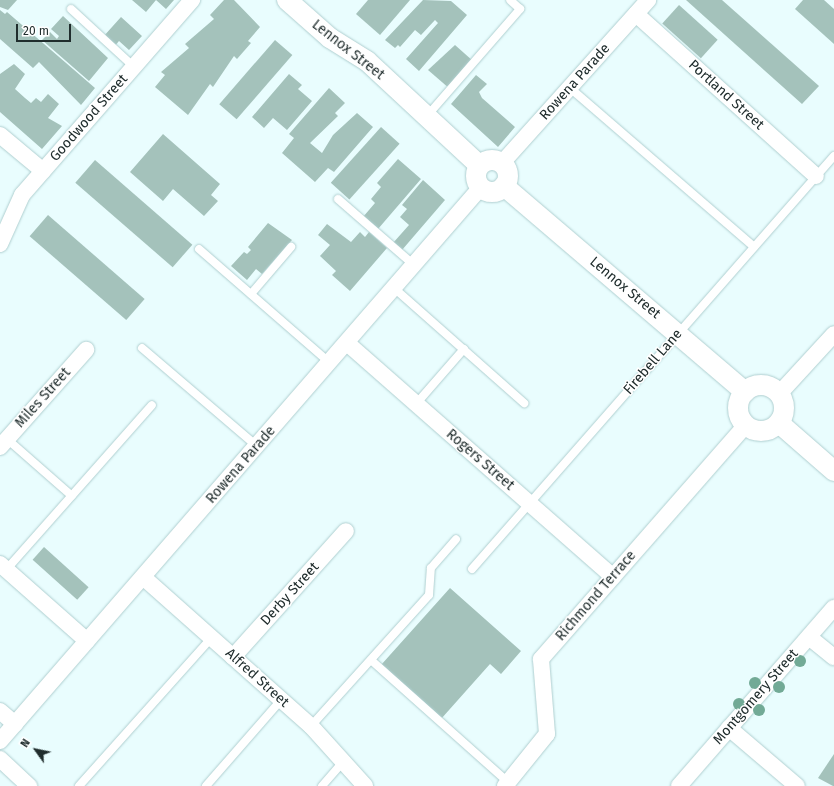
<!DOCTYPE html>
<style>
body{margin:0}
#map{position:relative;width:834px;height:786px;overflow:hidden;background:#e9fdfe;font-family:"Fira Sans",sans-serif}
div>[style]{position:absolute}
[style*='--x']{left:calc(var(--x)*1px);top:calc(var(--y)*1px);width:calc(var(--w)*1px);rotate:calc(var(--a)*1deg)}
.building>*{inset:0;background:#a4c2bb;transform-origin:0 0}
.roads{filter:drop-shadow(0 0 1px #afcfd0) drop-shadow(0 0 1px #afcfd0)}
.service>*{height:8px;margin:-4px;padding:0 4px;transform-origin:4px;border-radius:4px;background:#fff}
.minor>*{height:16px;margin:-8px;padding:0 8px;transform-origin:8px;border-radius:8px;background:#fff}
.tertiary>*{height:20px;margin:-10px;padding:0 10px;transform-origin:10px;border-radius:10px;background:#fff}
.tertiary>.ring{margin:-10px;padding:0;box-sizing:content-box;background:none;border:20px solid #fff;border-radius:50%}
.trees>*{width:12px;height:12px;margin:-6px;border-radius:50%;background:#72aa96}
span{translate:-50% -50%;white-space:nowrap;text-align:center;line-height:1.15;-webkit-text-stroke:3px #fff;paint-order:stroke}
.street-label{font-size:14px;color:#202d2d}
.north{position:absolute;left:16px;top:730px;width:40px;height:40px;-webkit-text-stroke:3px #fff;paint-order:stroke;rotate:303deg;font-size:11px;font-weight:700;line-height:16px;text-align:center;color:#202d2d}
.north::after{content:'';display:block;margin:auto;width:14px;height:18px;background:#202d2d;clip-path:polygon(50% 0,100% 100%,50% 72%,0 100%)}
.scale{position:absolute;left:16px;top:24px;width:55px;height:18px;box-sizing:border-box;border:2px solid #202d2d;border-top:0;padding-left:5px;font-size:12px;line-height:14px;white-space:nowrap;color:#202d2d;-webkit-text-stroke:3px #fff;paint-order:stroke}
</style>
<div id="map">
<div class="building">
<div style="clip-path:polygon(0 0,17px 0,8px 10px,0 7px)"></div>
<div style="clip-path:polygon(132px 0,174px 0,166px 9px,156px 0,146px 12px)"></div>
<div style="clip-path:polygon(224px 0,234px 0,260px 27px,248px 41px,251px 43px,237px 59px,234px 56px,213px 87px,210px 84px,188px 115px,155px 87px,165px 75px,161px 72px,189px 48px,185px 44px,214px 19px,210px 15px)"></div>
<div style="clip-path:polygon(368px 0,410px 0,380px 35px,356px 14px)"></div>
<div style="clip-path:polygon(423px 0,451px 1px,467px 15px,419px 71px,406px 59px,438px 23px,435px 20px,421px 35px,415px 30px,400px 47px,398px 45px,395px 48px,385px 40px)"></div>
<div style="clip-path:polygon(686px 0,722px 0,819px 86px,802px 104px)"></div>
<div style="clip-path:polygon(803px 0,824px 0,834px 9px,834px 44px,795px 9px)"></div>
<div style="left:679px;top:5px;width:52px;height:25px;rotate:42deg"></div>
<div style="clip-path:polygon(0 10px,5px 14px,7px 12px,95px 88px,81px 105px,39px 62px,33px 68px,0 39px)"></div>
<div style="clip-path:polygon(63px 16px,108px 58px,89px 81px,42px 40px,50px 32px,57px 39px,59px 36px,51px 29px)"></div>
<div style="clip-path:polygon(121px 17px,142px 36px,129px 50px,119px 41px,114px 47px,103px 37px)"></div>
<div style="left:275px;top:40px;width:23px;height:85px;rotate:41deg"></div>
<div style="clip-path:polygon(455px 45px,473px 61px,450px 89px,428px 70px)"></div>
<div style="clip-path:polygon(14px 64px,25px 74px,15px 89px,25px 98px,31px 103px,36px 98px,41px 102px,48px 94px,59px 104px,48px 118px,62px 126px,42px 149px,0 112px,0 74px)"></div>
<div style="clip-path:polygon(289px 74px,302px 85px,298px 89px,312px 101px,287px 130px,273px 118px,264px 128px,252px 117px)"></div>
<div style="clip-path:polygon(476px 75px,487px 84px,479px 92px,482px 98px,515px 127px,498px 147px,451px 104px)"></div>
<div style="clip-path:polygon(329px 88px,345px 103px,335px 113px,338px 116px,310px 143px,322px 153px,333px 135px,357px 113px,373px 127px,334px 172px,328px 168px,315px 182px,282px 153px,294px 138px,289px 134px)"></div>
<div style="left:381px;top:127px;width:25px;height:75px;rotate:42deg"></div>
<div style="clip-path:polygon(163px 134px,220px 184px,211px 195px,218px 201px,204px 216px,173px 189px,163px 201px,130px 172px)"></div>
<div style="clip-path:polygon(398px 159px,421px 179px,378px 229px,363px 217px,375px 203px,371px 199px,381px 187px,377px 183px)"></div>
<div style="left:95px;top:160px;width:129px;height:30px;rotate:41deg"></div>
<div style="clip-path:polygon(423px 180px,445px 200px,402px 250px,393px 243px,409px 225px,400px 217px,407px 209px,402px 205px)"></div>
<div style="left:48px;top:215px;width:128px;height:28px;rotate:41deg"></div>
<div style="clip-path:polygon(268px 223px,292px 240px,262px 274px,256px 269px,247px 280px,231px 266px,244px 252px,247px 254px,251px 250px,248px 247px)"></div>
<div style="clip-path:polygon(327px 224px,351px 242px,360px 232px,365px 237px,369px 232px,387px 248px,350px 291px,332px 275px,336px 271px,320px 256px,330px 245px,318px 235px)"></div>
<div style="left:44px;top:547px;width:60px;height:17px;rotate:42deg"></div>
<div style="clip-path:polygon(450px 588px,521px 651px,501px 674px,490px 664px,441px 719px,381px 665px)"></div>
<div style="clip-path:polygon(834px 754px,834px 786px,833px 786px,818px 778px)"></div>
</div>
<div class="roads">
<div class="service">
<div style="--x:71;--y:9;--w:86;--a:42.6"></div>
<div style="--x:570;--y:88;--w:243;--a:40.8"></div>
<div style="--x:427;--y:116;--w:142;--a:-49"></div>
<div style="--x:520;--y:9;--w:13;--a:-138"></div>
<div style="--x:338;--y:199;--w:101;--a:41"></div>
<div style="--x:199;--y:249;--w:174;--a:41"></div>
<div style="--x:394;--y:288;--w:174;--a:41.5"></div>
<div style="--x:251;--y:294;--w:62;--a:-49.6"></div>
<div style="--x:142;--y:348;--w:153;--a:40.5"></div>
<div style="--x:416;--y:404;--w:73;--a:-48.9"></div>
<div style="--x:7;--y:439;--w:86;--a:41.2"></div>
<div style="--x:472;--y:569;--w:549;--a:-48.77"></div>
<div style="--x:6;--y:570;--w:220;--a:-48.5"></div>
<div style="--x:371;--y:660;--w:183;--a:41.7"></div>
<div style="--x:311;--y:726;--w:176;--a:-48"></div>
<div style="--x:429;--y:595;--w:27;--a:-86"></div>
<div style="--x:431;--y:568;--w:38;--a:-49"></div>
<div style="--x:79;--y:786;--w:200;--a:-48.2"></div>
<div style="--x:206;--y:786;--w:114;--a:-48.9"></div>
<div style="--x:322;--y:786;--w:33;--a:-49"></div>
</div>
<div class="minor">
<div style="--x:636;--y:14;--w:242;--a:42"></div>
<div style="--x:0;--y:135;--w:56;--a:39.9"></div>
<div style="--x:502;--y:163;--w:219;--a:-48.1"></div>
<div style="--x:0;--y:244;--w:54;--a:-65.8"></div>
<div style="--x:22;--y:195;--w:259;--a:-48.9"></div>
<div style="--x:347;--y:343;--w:354;--a:41.3"></div>
<div style="--x:779;--y:394;--w:81;--a:-47.5"></div>
<div style="--x:0;--y:447;--w:130;--a:-48.4"></div>
<div style="--x:0;--y:564;--w:116;--a:41.5"></div>
<div style="--x:143;--y:577;--w:225;--a:41.6"></div>
<div style="--x:311;--y:726;--w:81;--a:48"></div>
<div style="--x:809;--y:637;--w:32;--a:39"></div>
<div style="--x:233;--y:657;--w:169;--a:-48.1"></div>
<div style="--x:0;--y:711;--w:20;--a:41"></div>
<div style="--x:729;--y:728;--w:89;--a:40.5"></div>
<div style="--x:0;--y:741;--w:734;--a:-49.03"></div>
<div style="--x:0;--y:759;--w:40;--a:43"></div>
<div style="--x:505;--y:786;--w:67;--a:-51.1"></div>
<div style="--x:547;--y:734;--w:75;--a:-94.6"></div>
<div style="--x:541;--y:659;--w:311;--a:-48.8"></div>
<div style="--x:679;--y:786;--w:236;--a:-49"></div>
</div>
<div class="tertiary">
<div style="--x:287;--y:0;--w:57;--a:41.5"></div>
<div style="--x:330;--y:38;--w:44;--a:31.9"></div>
<div style="--x:367;--y:61;--w:153;--a:42.9"></div>
<div class="ring" style="left:476px;top:160px;width:12px;height:12px"></div>
<div style="--x:504;--y:186;--w:317;--a:40.5"></div>
<div class="ring" style="left:738px;top:385px;width:26px;height:26px"></div>
<div style="--x:779;--y:423;--w:73;--a:41.1"></div>
</div>
</div>
<div class="trees">
<div style="left:800px;top:661px"></div>
<div style="left:755px;top:683px"></div>
<div style="left:779px;top:687px"></div>
<div style="left:739px;top:704px"></div>
<div style="left:759px;top:710px"></div>
</div>
<div class="street-label">
<span style="left:348px;top:50px;rotate:38deg">Lennox Street</span>
<span style="left:575px;top:82px;rotate:-48deg">Rowena Parade</span>
<span style="left:726px;top:95px;rotate:42deg">Portland Street</span>
<span style="left:89px;top:118px;rotate:-49deg">Goodwood Street</span>
<span style="left:625px;top:288px;rotate:40deg">Lennox Street</span>
<span style="left:653px;top:362px;rotate:-49deg">Firebell Lane</span>
<span style="left:43px;top:398px;rotate:-48deg">Miles Street</span>
<span style="left:480px;top:460px;rotate:41deg">Rogers Street</span>
<span style="left:241px;top:465px;rotate:-49deg">Rowena Parade</span>
<span style="left:290px;top:594px;rotate:-48deg">Derby Street</span>
<span style="left:596px;top:596px;rotate:-49deg">Richmond Terrace</span>
<span style="left:257px;top:678px;rotate:42deg">Alfred Street</span>
<span style="left:756px;top:697px;rotate:-49deg">Montgomery Street</span>
</div>
<div class="north">N</div>
<div class="scale">20 m</div>
</div>
